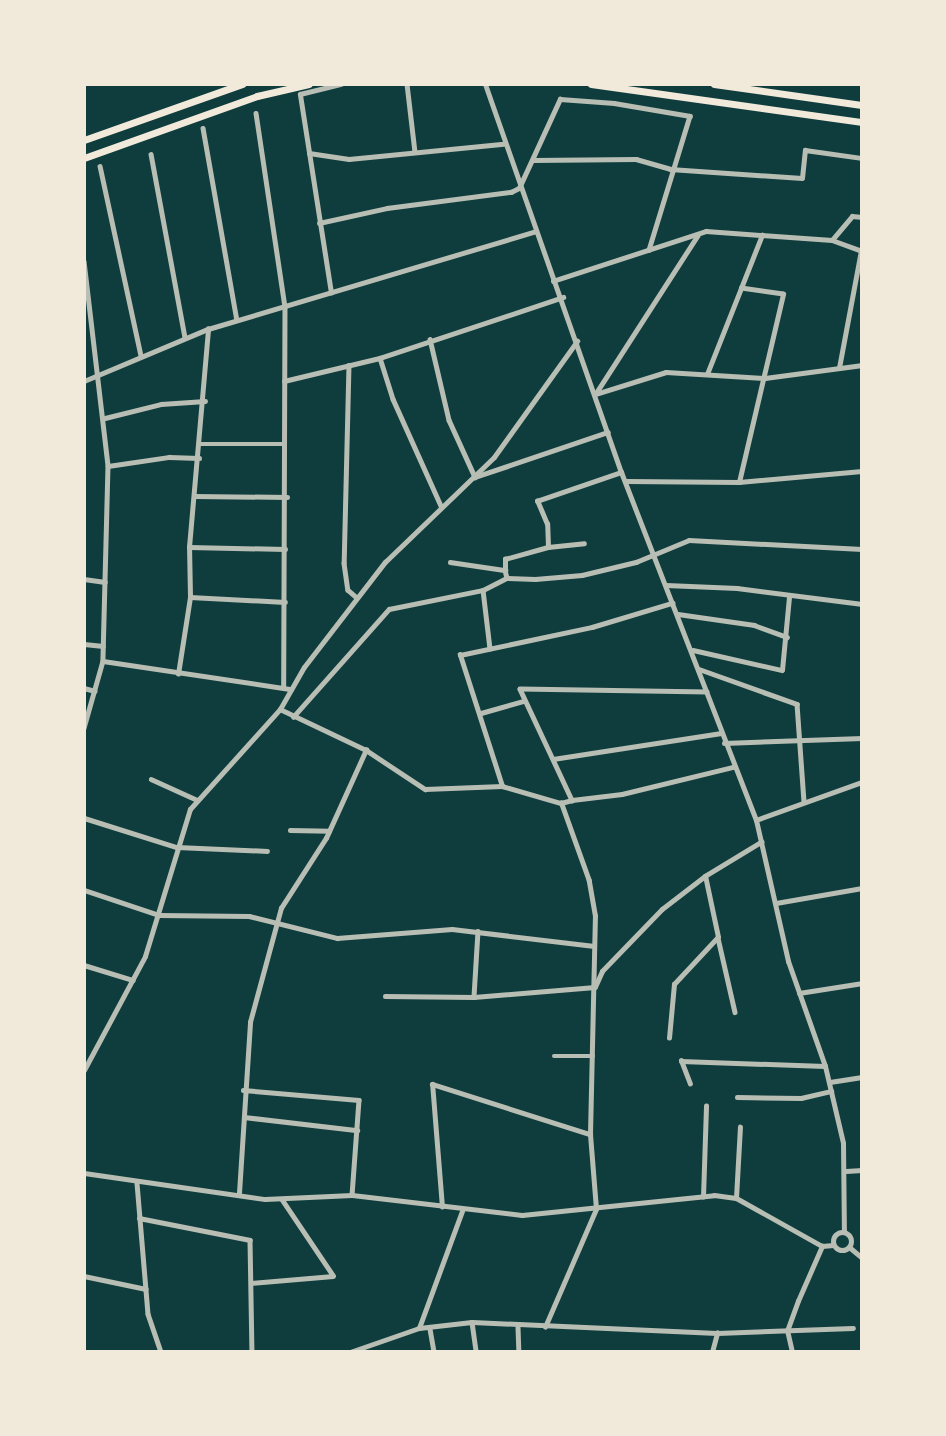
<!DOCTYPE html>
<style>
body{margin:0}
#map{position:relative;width:946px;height:1436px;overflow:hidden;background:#0f3d3e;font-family:Quicksand,sans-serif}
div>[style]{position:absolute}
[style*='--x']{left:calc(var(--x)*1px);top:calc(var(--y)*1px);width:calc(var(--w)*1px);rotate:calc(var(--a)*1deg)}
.minor>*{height:4.5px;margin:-2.25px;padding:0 2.25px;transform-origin:2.25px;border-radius:2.25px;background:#b8beb3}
.tertiary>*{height:5px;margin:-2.5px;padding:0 2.5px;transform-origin:2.5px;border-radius:2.5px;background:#b8beb3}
.tertiary>.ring{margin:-2.5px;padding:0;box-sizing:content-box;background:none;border:5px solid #b8beb3;border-radius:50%}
.trunk>*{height:7px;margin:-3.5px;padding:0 3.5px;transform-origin:3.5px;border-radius:3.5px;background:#f1e9da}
span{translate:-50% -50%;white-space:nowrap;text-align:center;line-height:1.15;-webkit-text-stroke:5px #f1e9da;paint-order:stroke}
.frame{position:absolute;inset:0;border:86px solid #f1e9da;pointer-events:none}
</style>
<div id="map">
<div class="minor">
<div style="--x:407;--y:84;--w:68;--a:83.3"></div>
<div style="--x:256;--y:113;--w:196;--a:81.5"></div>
<div style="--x:285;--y:307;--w:379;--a:90.2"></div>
<div style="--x:203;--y:128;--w:195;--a:80"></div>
<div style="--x:309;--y:153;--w:40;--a:8.5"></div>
<div style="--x:349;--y:159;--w:155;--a:-5.6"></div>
<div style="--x:151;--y:154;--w:186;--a:79.5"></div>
<div style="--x:533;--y:160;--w:103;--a:-0.6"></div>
<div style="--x:636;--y:159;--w:35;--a:16"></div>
<div style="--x:670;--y:169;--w:132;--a:3.9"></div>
<div style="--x:802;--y:178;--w:28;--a:-84"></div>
<div style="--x:805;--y:150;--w:58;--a:8"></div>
<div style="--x:100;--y:166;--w:193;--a:77.8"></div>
<div style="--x:319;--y:223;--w:70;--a:-12.4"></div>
<div style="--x:387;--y:208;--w:125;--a:-7.4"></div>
<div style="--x:511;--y:192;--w:9;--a:-27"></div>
<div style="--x:519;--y:188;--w:98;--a:-65.3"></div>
<div style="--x:560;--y:99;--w:54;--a:4.2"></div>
<div style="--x:614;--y:103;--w:77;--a:9.7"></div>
<div style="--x:690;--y:116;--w:140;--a:107"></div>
<div style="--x:832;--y:240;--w:31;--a:-50"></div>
<div style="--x:852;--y:216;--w:10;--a:6"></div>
<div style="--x:84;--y:261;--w:206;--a:83.3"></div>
<div style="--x:108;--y:466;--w:195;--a:91.5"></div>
<div style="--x:103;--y:661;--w:70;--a:105.8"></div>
<div style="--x:553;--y:281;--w:161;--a:-18.1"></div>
<div style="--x:706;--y:231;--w:126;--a:4.1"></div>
<div style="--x:832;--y:240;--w:32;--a:20"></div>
<div style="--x:331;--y:293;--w:201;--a:-98.9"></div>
<div style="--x:300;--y:94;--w:42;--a:-13.7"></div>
<div style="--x:430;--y:339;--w:83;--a:76.8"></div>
<div style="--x:449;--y:420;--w:63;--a:65.5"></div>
<div style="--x:475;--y:477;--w:140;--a:-18.7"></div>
<div style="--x:380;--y:358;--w:43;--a:72.4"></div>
<div style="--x:393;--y:399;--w:117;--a:65.8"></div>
<div style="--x:349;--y:365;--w:198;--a:91.4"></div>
<div style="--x:344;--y:563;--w:27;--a:82"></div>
<div style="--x:348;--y:590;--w:11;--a:41"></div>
<div style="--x:839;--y:368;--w:120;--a:-79.4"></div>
<div style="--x:707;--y:374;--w:92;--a:-68.4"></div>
<div style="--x:84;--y:381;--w:134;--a:-22.8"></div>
<div style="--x:208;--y:329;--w:340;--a:-16.6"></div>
<div style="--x:284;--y:381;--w:99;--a:-13.5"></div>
<div style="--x:380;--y:358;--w:193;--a:-18.4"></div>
<div style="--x:596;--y:393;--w:187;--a:-57.2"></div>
<div style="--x:596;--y:394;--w:73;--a:-17.4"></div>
<div style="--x:666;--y:372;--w:99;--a:3.5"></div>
<div style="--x:765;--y:378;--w:98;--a:-7.6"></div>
<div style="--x:105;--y:418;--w:58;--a:-14"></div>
<div style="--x:161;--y:404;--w:44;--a:-3.9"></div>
<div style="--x:201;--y:444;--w:83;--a:0"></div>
<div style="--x:108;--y:466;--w:62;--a:-8.4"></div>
<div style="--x:169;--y:457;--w:30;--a:2"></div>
<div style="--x:627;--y:481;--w:112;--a:0.5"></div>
<div style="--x:739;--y:482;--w:123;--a:-5.1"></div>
<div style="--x:739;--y:482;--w:193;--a:-76.8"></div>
<div style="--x:783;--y:294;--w:42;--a:-171.9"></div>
<div style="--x:741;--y:288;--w:57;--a:-68.4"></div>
<div style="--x:195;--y:496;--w:92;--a:0.6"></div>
<div style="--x:189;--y:547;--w:96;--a:1.2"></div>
<div style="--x:548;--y:547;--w:36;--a:-6"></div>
<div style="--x:450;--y:562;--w:56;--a:8.3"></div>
<div style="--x:505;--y:570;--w:8;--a:76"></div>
<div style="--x:507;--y:578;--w:28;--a:2"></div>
<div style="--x:535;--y:579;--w:47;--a:-4.9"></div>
<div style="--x:582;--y:575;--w:56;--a:-13.5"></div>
<div style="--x:636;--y:562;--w:57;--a:-22.5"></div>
<div style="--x:689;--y:540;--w:173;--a:3"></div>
<div style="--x:505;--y:570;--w:11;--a:-90"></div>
<div style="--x:505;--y:559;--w:45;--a:-15.6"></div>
<div style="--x:548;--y:547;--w:23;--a:-92"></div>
<div style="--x:547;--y:524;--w:25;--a:-113"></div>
<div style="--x:537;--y:501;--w:89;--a:-19"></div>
<div style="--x:84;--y:579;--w:21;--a:8"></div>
<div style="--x:666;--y:585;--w:71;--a:2.4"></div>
<div style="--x:737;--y:588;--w:126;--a:7.3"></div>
<div style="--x:483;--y:590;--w:59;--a:83.2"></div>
<div style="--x:190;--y:597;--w:95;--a:3"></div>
<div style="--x:678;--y:614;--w:77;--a:8.2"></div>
<div style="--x:754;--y:625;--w:35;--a:20"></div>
<div style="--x:84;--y:644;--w:19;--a:6"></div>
<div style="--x:693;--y:650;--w:91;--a:12.7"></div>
<div style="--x:782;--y:670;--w:73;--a:-84.5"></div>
<div style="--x:103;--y:661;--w:190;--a:8.5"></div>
<div style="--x:699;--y:669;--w:104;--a:19.7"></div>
<div style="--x:797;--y:704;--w:98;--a:85.9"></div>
<div style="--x:178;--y:674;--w:78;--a:-81.1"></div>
<div style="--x:190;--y:597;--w:50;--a:-91.1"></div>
<div style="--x:189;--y:547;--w:219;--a:-85"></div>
<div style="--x:84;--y:688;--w:11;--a:15"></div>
<div style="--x:707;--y:692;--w:187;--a:-179.1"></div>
<div style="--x:520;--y:689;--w:123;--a:64.9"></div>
<div style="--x:572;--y:800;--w:50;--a:-6.8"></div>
<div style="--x:622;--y:794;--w:114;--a:-13.7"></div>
<div style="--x:280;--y:709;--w:95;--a:25.5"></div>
<div style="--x:366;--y:750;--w:71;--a:33.5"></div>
<div style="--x:425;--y:789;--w:77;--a:-2.2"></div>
<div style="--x:502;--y:786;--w:61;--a:16.1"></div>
<div style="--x:561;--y:803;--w:11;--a:-15"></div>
<div style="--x:481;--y:713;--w:44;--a:-15.9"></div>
<div style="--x:293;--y:717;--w:144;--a:-48.4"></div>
<div style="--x:389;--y:609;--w:96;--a:-11.4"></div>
<div style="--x:483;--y:590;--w:27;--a:-27"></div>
<div style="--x:724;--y:743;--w:138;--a:-2.1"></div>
<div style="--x:553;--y:759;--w:170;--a:-8.8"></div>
<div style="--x:151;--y:779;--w:51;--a:24.5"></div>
<div style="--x:502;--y:786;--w:138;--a:-107.8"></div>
<div style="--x:460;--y:655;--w:135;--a:-12"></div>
<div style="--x:592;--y:627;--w:84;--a:-16.7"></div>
<div style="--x:756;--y:820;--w:113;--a:-19.7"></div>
<div style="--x:290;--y:830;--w:39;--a:1"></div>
<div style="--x:177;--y:847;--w:90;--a:2.5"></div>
<div style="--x:84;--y:890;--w:79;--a:18.4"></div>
<div style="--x:159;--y:915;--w:90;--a:0.6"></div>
<div style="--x:249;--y:916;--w:91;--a:14"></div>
<div style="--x:337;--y:938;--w:115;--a:-4.5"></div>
<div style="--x:452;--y:929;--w:143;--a:6.8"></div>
<div style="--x:776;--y:903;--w:87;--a:-9.9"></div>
<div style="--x:478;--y:931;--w:66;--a:93.5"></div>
<div style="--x:474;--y:997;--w:121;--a:-4.7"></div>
<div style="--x:595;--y:987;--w:17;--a:-66"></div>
<div style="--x:602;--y:971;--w:86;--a:-45.9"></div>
<div style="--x:662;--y:909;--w:54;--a:-37.5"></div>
<div style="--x:705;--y:876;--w:66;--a:-31.3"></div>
<div style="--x:718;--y:938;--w:76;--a:77.1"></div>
<div style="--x:84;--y:965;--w:51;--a:17"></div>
<div style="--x:799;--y:993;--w:64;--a:-9"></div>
<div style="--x:385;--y:996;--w:89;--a:0.6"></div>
<div style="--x:669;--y:1038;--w:54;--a:-84.7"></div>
<div style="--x:674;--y:984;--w:64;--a:-46.9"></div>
<div style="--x:718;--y:937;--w:62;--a:-102"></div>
<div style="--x:554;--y:1056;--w:39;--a:0"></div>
<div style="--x:830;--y:1082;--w:32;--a:-9"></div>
<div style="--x:690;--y:1084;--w:25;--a:-111"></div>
<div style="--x:681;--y:1061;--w:144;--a:2"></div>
<div style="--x:243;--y:1090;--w:116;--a:4.9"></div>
<div style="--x:359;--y:1100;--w:95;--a:94.2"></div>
<div style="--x:737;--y:1097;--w:64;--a:0.9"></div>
<div style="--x:801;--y:1098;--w:31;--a:-13"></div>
<div style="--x:244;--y:1117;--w:114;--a:6.6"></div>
<div style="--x:137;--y:1183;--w:131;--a:85.2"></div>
<div style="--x:148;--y:1314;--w:40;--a:71.1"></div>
<div style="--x:239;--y:1193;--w:171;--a:-86.3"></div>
<div style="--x:250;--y:1022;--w:118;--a:-74.8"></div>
<div style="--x:281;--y:908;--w:83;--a:-57.3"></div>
<div style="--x:326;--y:838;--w:97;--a:-65.6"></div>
<div style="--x:703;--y:1197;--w:91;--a:-88.1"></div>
<div style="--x:736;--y:1198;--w:71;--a:-86.8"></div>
<div style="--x:442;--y:1207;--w:123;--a:-94.6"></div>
<div style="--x:432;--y:1084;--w:166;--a:17.6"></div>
<div style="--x:139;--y:1218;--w:113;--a:11.2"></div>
<div style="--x:250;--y:1240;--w:112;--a:89"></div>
<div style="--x:84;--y:1276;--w:63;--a:11.8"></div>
<div style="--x:251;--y:1283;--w:82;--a:-4.9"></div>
<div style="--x:333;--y:1276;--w:92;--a:-123.9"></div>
<div style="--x:472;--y:1322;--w:30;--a:82"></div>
<div style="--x:518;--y:1327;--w:25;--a:88"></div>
<div style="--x:545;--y:1327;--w:129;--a:-66.6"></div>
<div style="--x:596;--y:1209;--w:75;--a:-94.6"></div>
<div style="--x:590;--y:1134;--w:218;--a:-88.7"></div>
<div style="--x:595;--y:916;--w:36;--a:-100"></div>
<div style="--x:589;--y:881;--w:83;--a:-109.7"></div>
<div style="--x:419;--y:1328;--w:125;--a:-69.8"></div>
<div style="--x:430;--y:1329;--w:23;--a:80"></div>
<div style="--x:712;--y:1352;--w:20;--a:-75"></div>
<div style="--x:792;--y:1352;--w:22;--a:-103"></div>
<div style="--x:787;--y:1331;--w:32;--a:-70"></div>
<div style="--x:798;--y:1301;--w:60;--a:-66.4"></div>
<div style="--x:822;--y:1246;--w:11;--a:-5"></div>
</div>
<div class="tertiary">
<div style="--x:485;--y:84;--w:411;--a:70.7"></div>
<div style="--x:621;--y:472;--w:373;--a:68.8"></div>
<div style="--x:756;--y:820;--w:145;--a:77.2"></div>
<div style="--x:788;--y:961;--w:111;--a:70.6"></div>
<div style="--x:825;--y:1066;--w:79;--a:76.8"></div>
<div style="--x:843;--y:1143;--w:89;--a:89.4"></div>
<div style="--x:84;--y:818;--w:96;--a:17.5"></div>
<div style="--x:84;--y:1070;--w:129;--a:-61.8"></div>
<div style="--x:145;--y:956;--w:154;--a:-73"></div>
<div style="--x:190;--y:809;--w:135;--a:-48"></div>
<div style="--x:280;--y:709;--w:48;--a:-60.3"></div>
<div style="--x:304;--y:667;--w:133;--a:-52.4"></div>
<div style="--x:385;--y:562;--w:151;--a:-43.9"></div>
<div style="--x:494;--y:457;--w:143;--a:-54.4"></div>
<div style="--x:846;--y:1171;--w:16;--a:-4"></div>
<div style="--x:84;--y:1173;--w:183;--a:8.2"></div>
<div style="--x:265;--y:1199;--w:87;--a:-2.6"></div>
<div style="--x:352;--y:1195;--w:171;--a:6.7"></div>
<div style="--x:522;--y:1215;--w:193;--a:-5.9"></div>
<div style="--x:714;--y:1195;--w:22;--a:8"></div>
<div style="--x:736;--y:1198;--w:98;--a:29.2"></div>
<div class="ring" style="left:833px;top:1232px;width:13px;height:13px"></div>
<div style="--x:849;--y:1247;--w:17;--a:40"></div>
<div style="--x:350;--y:1352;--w:73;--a:-19.2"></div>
<div style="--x:419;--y:1328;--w:53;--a:-6.5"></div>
<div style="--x:472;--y:1322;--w:245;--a:2.6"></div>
<div style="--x:717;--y:1333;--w:136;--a:-2.1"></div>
</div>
<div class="trunk">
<div style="--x:591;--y:84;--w:274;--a:8"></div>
<div style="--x:714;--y:84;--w:149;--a:8.1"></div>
<div style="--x:84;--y:140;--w:168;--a:-19.5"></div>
<div style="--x:84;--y:158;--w:184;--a:-19.7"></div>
<div style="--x:257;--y:96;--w:53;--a:-13"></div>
</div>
<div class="frame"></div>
</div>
